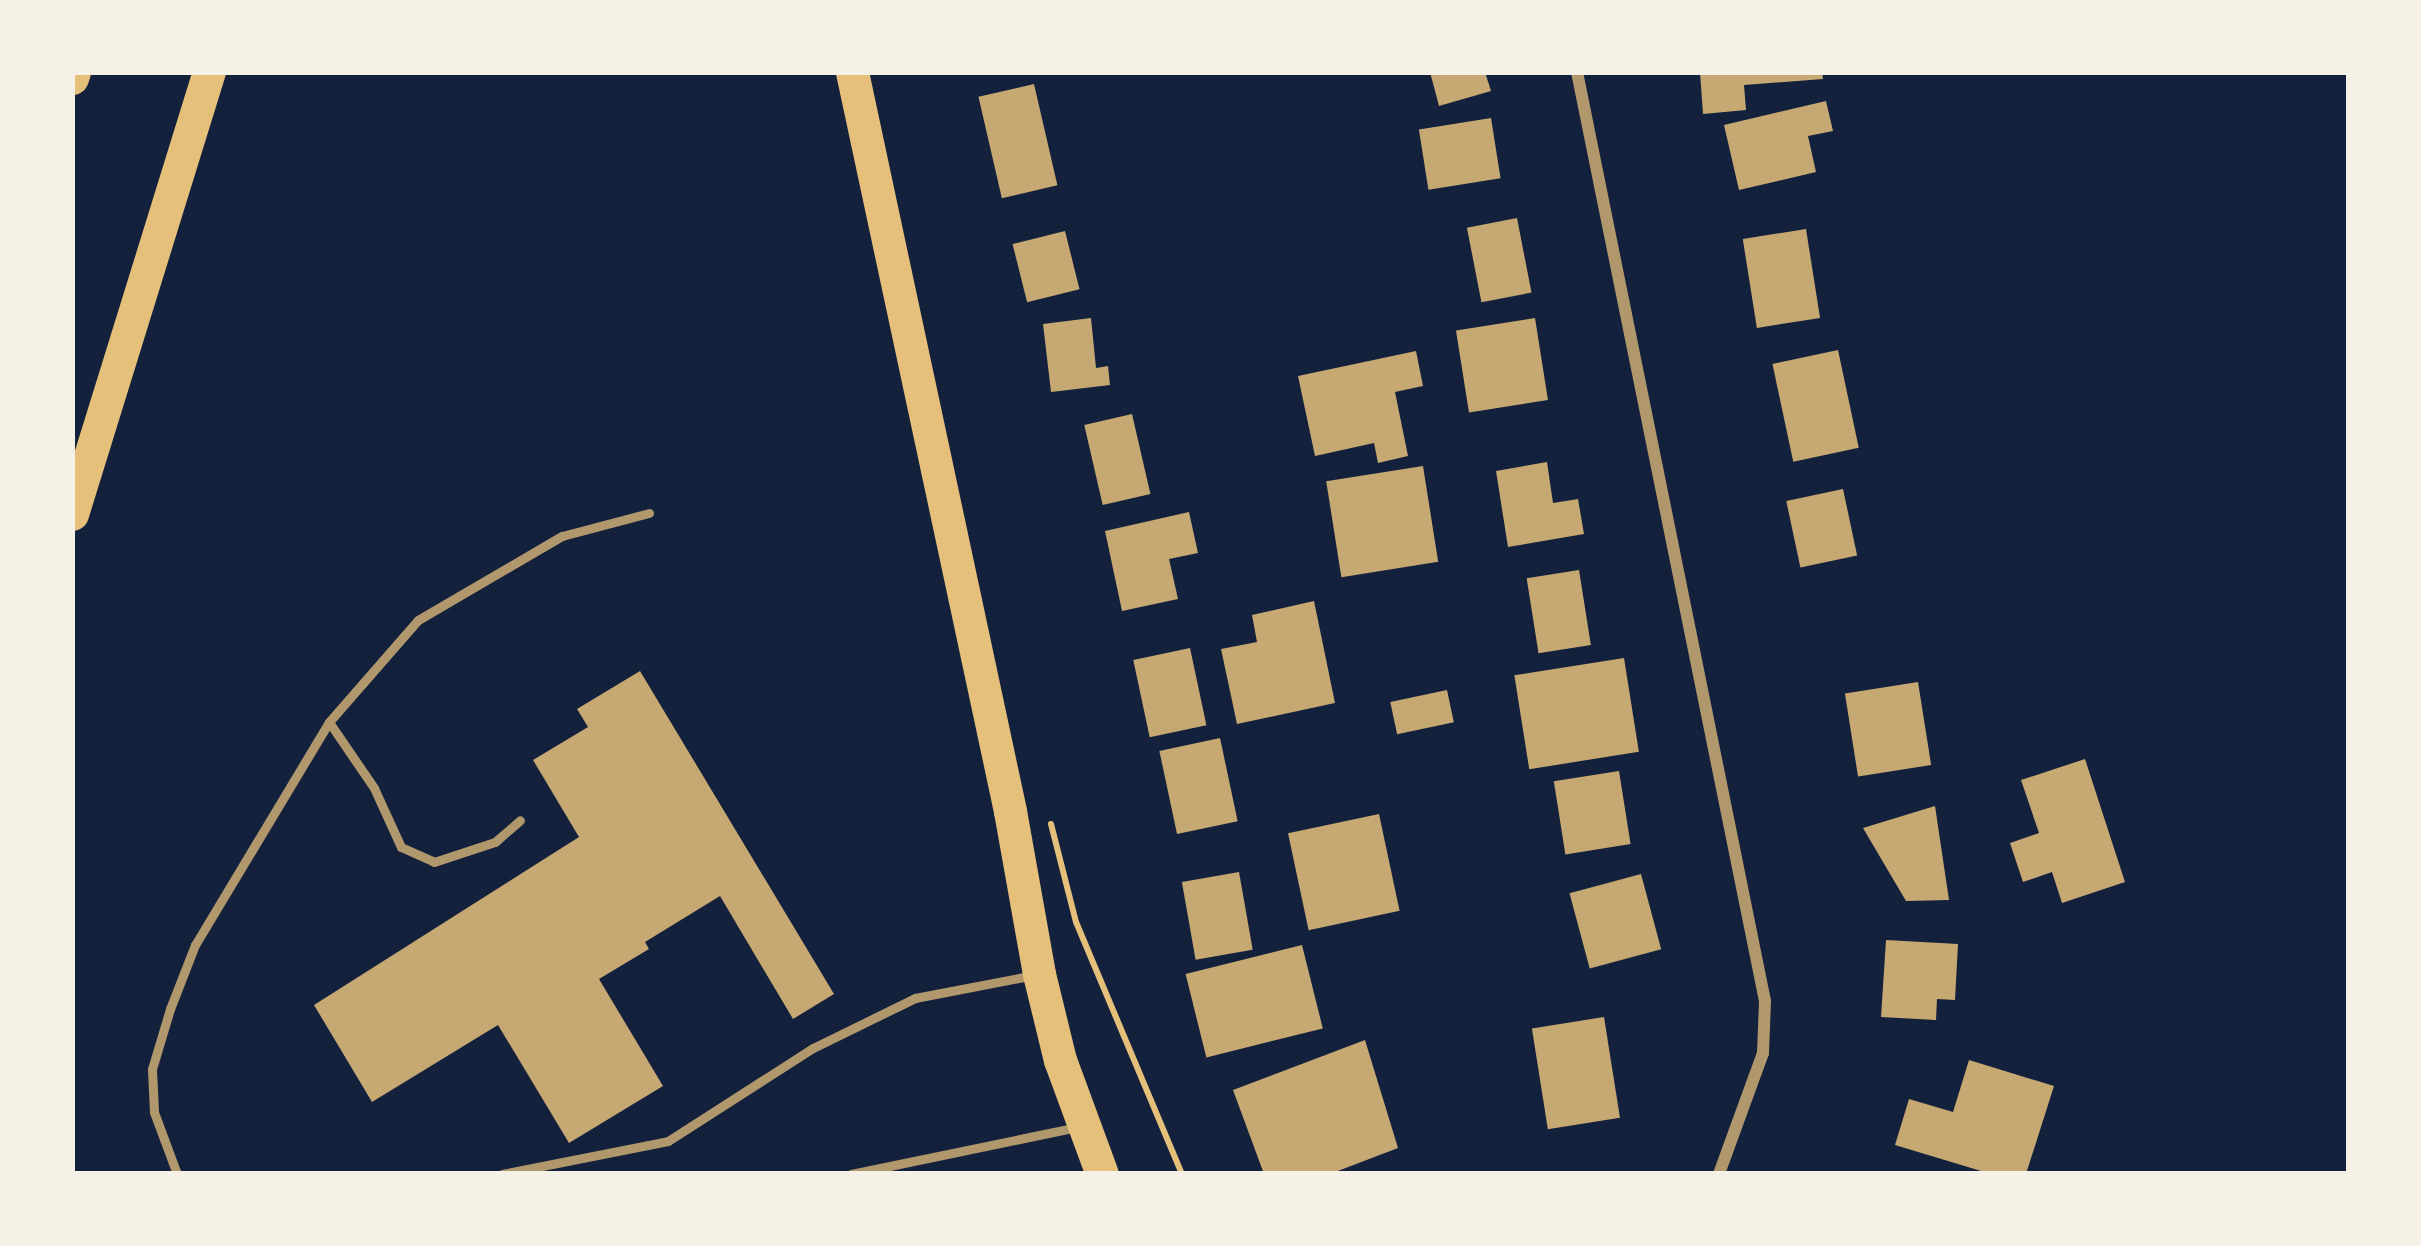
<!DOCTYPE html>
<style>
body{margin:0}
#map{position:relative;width:2421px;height:1246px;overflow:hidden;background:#14213d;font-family:Mulish,sans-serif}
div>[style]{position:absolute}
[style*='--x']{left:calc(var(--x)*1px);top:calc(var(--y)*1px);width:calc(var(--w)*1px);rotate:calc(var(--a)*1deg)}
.building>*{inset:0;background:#c6a872;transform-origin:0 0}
.path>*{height:6px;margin:-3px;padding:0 3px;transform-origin:3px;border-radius:3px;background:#e5c07b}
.service>*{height:9px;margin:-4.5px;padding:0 4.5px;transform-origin:4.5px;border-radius:4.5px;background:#b1986c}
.minor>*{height:12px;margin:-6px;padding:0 6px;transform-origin:6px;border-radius:6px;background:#b1986c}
.trunk>*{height:33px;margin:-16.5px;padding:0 16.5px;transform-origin:16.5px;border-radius:16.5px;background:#e5c07b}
span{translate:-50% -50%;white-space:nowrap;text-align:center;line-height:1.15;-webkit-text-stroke:9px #f6f1e7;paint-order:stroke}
.frame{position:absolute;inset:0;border:75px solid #f6f1e7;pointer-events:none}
</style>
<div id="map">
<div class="building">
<i style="clip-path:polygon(1430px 72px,1485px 72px,1491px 91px,1439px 106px)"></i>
<i style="clip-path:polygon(1700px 72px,1822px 72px,1823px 79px,1744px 85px,1746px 110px,1703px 114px)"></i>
<i style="left:1034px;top:84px;width:104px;height:57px;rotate:77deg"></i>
<i style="clip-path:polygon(1826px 101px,1833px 131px,1808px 136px,1816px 172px,1739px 190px,1724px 125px)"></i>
<i style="left:1491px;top:118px;width:61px;height:73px;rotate:81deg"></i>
<i style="left:1517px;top:218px;width:76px;height:51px;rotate:79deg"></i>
<i style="left:1806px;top:229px;width:90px;height:64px;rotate:81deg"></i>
<i style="left:1065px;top:231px;width:60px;height:54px;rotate:76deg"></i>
<i style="clip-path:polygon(1091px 318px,1096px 368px,1108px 366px,1110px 385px,1051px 392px,1043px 324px)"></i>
<i style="left:1535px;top:318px;width:83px;height:80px;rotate:81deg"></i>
<i style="left:1838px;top:350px;width:100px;height:67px;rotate:78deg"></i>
<i style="clip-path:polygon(1416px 351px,1423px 386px,1395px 392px,1408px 456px,1378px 463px,1374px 443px,1315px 456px,1298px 376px)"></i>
<i style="left:1132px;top:414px;width:82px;height:49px;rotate:77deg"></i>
<i style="clip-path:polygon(1547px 462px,1553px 503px,1578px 499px,1584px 534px,1508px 547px,1496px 471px)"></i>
<i style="left:1423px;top:466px;width:97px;height:98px;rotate:81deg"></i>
<i style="left:1843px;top:489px;width:68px;height:58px;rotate:78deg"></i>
<i style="clip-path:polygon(1189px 512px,1198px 553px,1169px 559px,1178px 599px,1122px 611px,1105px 531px)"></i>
<i style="left:1579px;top:570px;width:76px;height:53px;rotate:81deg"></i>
<i style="clip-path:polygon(1314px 601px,1335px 703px,1237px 724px,1221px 649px,1257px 642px,1252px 615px)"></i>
<i style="left:1190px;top:648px;width:79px;height:58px;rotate:78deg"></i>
<i style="left:1624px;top:658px;width:95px;height:111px;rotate:81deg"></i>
<i style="clip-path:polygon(640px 671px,834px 994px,793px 1019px,720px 896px,645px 942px,649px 949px,599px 979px,663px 1086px,569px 1143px,498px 1025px,372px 1102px,314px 1005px,579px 837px,533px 760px,588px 727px,577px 709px)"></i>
<i style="left:1918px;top:682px;width:84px;height:74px;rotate:81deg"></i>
<i style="left:1447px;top:690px;width:33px;height:58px;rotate:78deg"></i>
<i style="left:1220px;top:738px;width:85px;height:62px;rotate:78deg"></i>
<i style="clip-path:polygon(2085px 759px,2125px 882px,2062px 903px,2052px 872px,2023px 882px,2010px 843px,2039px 833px,2021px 780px)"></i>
<i style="left:1619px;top:771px;width:74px;height:66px;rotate:81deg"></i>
<i style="clip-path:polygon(1935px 806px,1949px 900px,1906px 901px,1863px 828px)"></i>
<i style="left:1379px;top:814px;width:99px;height:93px;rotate:78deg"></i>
<i style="left:1239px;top:872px;width:79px;height:58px;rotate:80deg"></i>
<i style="left:1641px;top:874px;width:78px;height:74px;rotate:75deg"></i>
<i style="clip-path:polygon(1886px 940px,1958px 944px,1955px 1000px,1937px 999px,1936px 1020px,1881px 1017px)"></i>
<i style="left:1302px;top:945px;width:86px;height:120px;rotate:76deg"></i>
<i style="left:1604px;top:1017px;width:102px;height:73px;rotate:81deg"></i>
<i style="clip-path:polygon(1365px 1040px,1398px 1148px,1330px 1174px,1264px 1174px,1233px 1090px)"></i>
<i style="clip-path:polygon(1969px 1060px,2054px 1086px,2026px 1174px,1991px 1174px,1895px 1145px,1909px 1099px,1953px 1112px)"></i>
</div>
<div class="path">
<i style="--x:1051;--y:824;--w:101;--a:75.7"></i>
<i style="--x:1076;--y:922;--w:273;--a:67.2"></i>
</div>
<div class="service">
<i style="--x:329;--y:722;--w:80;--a:55.7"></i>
<i style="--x:374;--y:788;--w:65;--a:65.4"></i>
<i style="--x:401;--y:847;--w:36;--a:24"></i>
<i style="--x:434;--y:862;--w:64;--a:-18.2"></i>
<i style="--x:495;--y:842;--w:33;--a:-41"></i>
<i style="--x:177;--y:1174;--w:66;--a:-110.4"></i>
<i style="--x:154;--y:1112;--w:43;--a:-92.7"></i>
<i style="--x:152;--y:1069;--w:63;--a:-73.3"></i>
<i style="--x:170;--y:1009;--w:69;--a:-68.7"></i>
<i style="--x:195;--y:945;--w:260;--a:-59"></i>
<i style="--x:329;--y:722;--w:135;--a:-48.9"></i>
<i style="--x:418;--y:620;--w:167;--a:-30.3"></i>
<i style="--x:562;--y:536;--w:90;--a:-14.8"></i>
<i style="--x:502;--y:1174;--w:169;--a:-11.2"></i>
<i style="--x:668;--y:1141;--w:172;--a:-32.7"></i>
<i style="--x:813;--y:1048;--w:114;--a:-26.1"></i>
<i style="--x:915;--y:998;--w:121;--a:-10.9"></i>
<i style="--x:851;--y:1174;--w:232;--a:-11.7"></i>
</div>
<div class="minor">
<i style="--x:1577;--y:72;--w:948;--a:78.56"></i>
<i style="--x:1765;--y:1001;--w:52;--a:92.2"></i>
<i style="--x:1763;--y:1053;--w:129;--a:110"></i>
</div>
<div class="trunk">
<i style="--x:852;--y:72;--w:756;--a:77.93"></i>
<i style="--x:1010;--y:811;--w:166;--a:79.9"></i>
<i style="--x:1039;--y:974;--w:89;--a:76.3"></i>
<i style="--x:1060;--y:1060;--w:121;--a:69.8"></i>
<i style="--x:72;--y:78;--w:6;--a:-72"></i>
<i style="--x:72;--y:514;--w:463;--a:-72.8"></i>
</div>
<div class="frame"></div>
</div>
